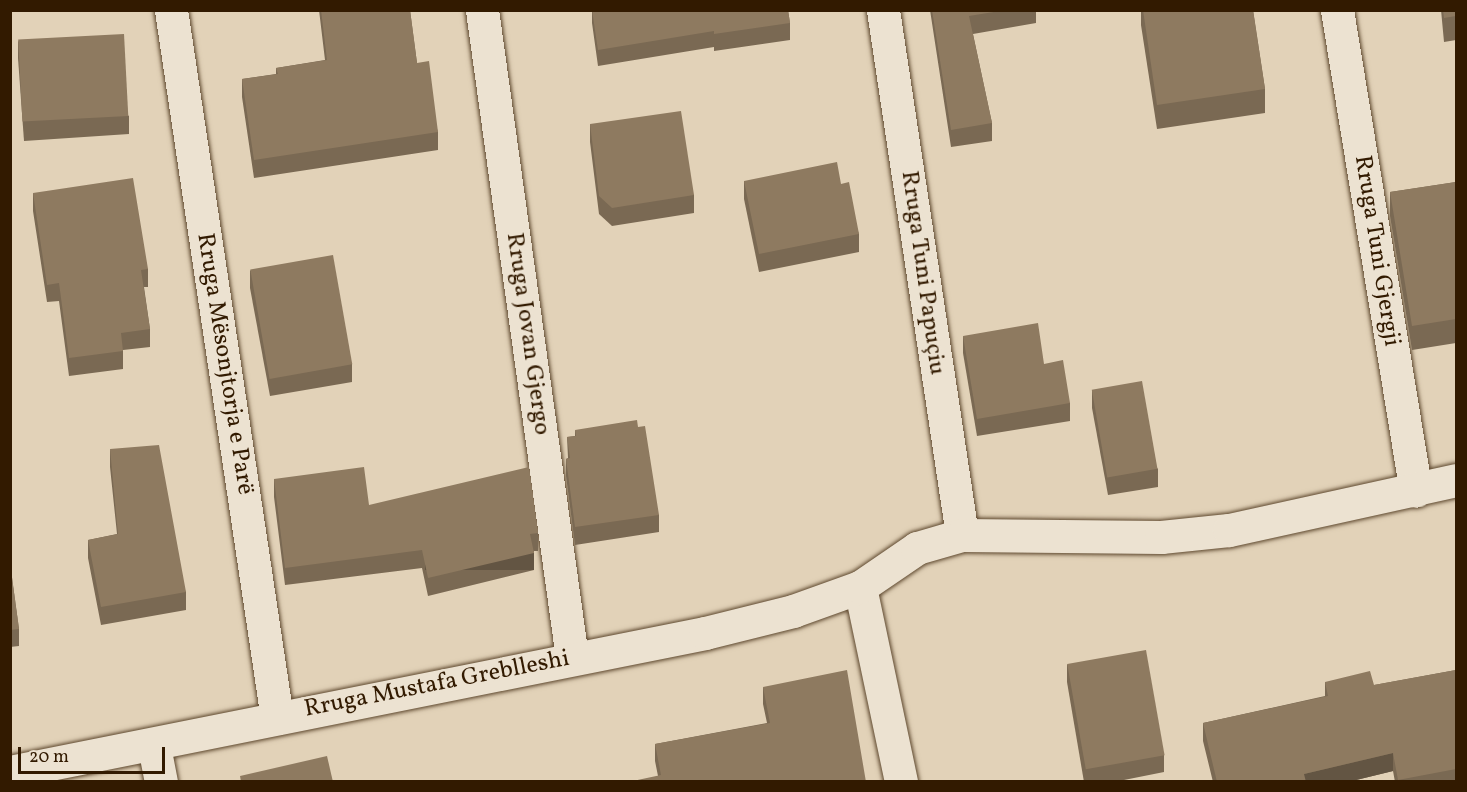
<!DOCTYPE html>
<meta charset="utf-8">
<style>
body{margin:0}
#map{position:relative;width:1467px;height:792px;overflow:hidden;background:#e2d2b8;font-family:Vollkorn,serif}
div>[style]{position:absolute}
[style*='--x']{left:calc(var(--x)*1px);top:calc(var(--y)*1px);width:calc(var(--w)*1px);rotate:calc(var(--a)*1deg)}
.roads{filter:drop-shadow(0 0 2px #5e482e) drop-shadow(0 0 2px #5e482e)}
.minor>*{height:33px;margin:-16.5px;padding:0 16.5px;transform-origin:16.5px;border-radius:16.5px;background:#ece2d1}
.wall>*{inset:0;background:#7a6953}
.shaded-wall>*{inset:0;background:#635543;transform-origin:0 0}
.building>*{inset:0;background:#8e7a60;transform-origin:0 0}
span{translate:-50% -50%;white-space:nowrap;text-align:center;line-height:1.15;-webkit-text-stroke:4.5px #ece2d1;paint-order:stroke}
.street-label{font-size:24px;color:#321a00}
.frame{position:absolute;inset:0;border:12px solid #321a00;pointer-events:none}
.scale{position:absolute;left:18px;top:747px;width:147px;height:27px;box-sizing:border-box;border:3px solid #321a00;border-top:0;padding-left:8px;font-size:18px;line-height:21px;white-space:nowrap;color:#321a00;-webkit-text-stroke:4px #ece2d1;paint-order:stroke}
</style>
<div id="map">
<div class="roads">
<div class="minor">
<i style="--x:171;--y:10;--w:716;--a:81.49"></i>
<i style="--x:482;--y:10;--w:654;--a:82.09"></i>
<i style="--x:883;--y:10;--w:531;--a:81.44"></i>
<i style="--x:1337;--y:10;--w:487;--a:80.7"></i>
<i style="--x:860;--y:587;--w:199;--a:78.1"></i>
<i style="--x:154;--y:746;--w:37;--a:79"></i>
<i style="--x:10;--y:772;--w:709;--a:-11.31"></i>
<i style="--x:705;--y:633;--w:91;--a:-14"></i>
<i style="--x:793;--y:611;--w:71;--a:-19.7"></i>
<i style="--x:860;--y:587;--w:69;--a:-34.4"></i>
<i style="--x:917;--y:548;--w:47;--a:-16.1"></i>
<i style="--x:962;--y:535;--w:199;--a:0.6"></i>
<i style="--x:1161;--y:537;--w:68;--a:-5.9"></i>
<i style="--x:1229;--y:530;--w:232;--a:-12.4"></i>
</div>
</div>
<div class="wall">
<i style="clip-path:polygon(319px 10px,410px 10px,417px 63px,438px 132px,438px 150px,254px 178px,242px 97px,242px 79px,276px 74px,276px 68px,325px 60px)"></i>
<i style="clip-path:polygon(592px 10px,788px 10px,790px 23px,790px 40px,714px 51px,714px 47px,598px 66px,592px 23px)"></i>
<i style="clip-path:polygon(930px 10px,1036px 10px,1036px 23px,973px 34px,992px 123px,992px 141px,951px 147px)"></i>
<i style="clip-path:polygon(1141px 10px,1253px 10px,1265px 89px,1265px 113px,1157px 129px,1141px 25px)"></i>
<i style="clip-path:polygon(1441px 10px,1456px 10px,1456px 40px,1444px 42px)"></i>
<i style="clip-path:polygon(18px 41px,129px 116px,129px 134px,24px 141px,18px 58px)"></i>
<i style="clip-path:polygon(590px 124px,694px 195px,694px 213px,612px 226px,599px 214px,590px 142px)"></i>
<i style="clip-path:polygon(744px 181px,841px 184px,859px 234px,859px 252px,759px 272px,744px 199px)"></i>
<i style="clip-path:polygon(1456px 182px,1456px 343px,1412px 350px,1390px 216px,1390px 192px)"></i>
<i style="clip-path:polygon(33px 193px,148px 269px,148px 287px,144px 287px,150px 329px,150px 347px,123px 350px,123px 369px,69px 376px,59px 301px,47px 302px,33px 211px)"></i>
<i style="clip-path:polygon(250px 270px,352px 364px,352px 382px,270px 396px,250px 288px)"></i>
<i style="clip-path:polygon(963px 336px,1070px 403px,1070px 421px,977px 436px,963px 353px)"></i>
<i style="clip-path:polygon(1092px 390px,1158px 469px,1158px 487px,1108px 495px,1092px 408px)"></i>
<i style="clip-path:polygon(575px 430px,659px 515px,659px 532px,575px 545px,566px 476px,566px 459px,568px 458px,567px 437px,575px 436px)"></i>
<i style="clip-path:polygon(110px 449px,186px 592px,186px 610px,101px 625px,88px 558px,88px 540px,117px 534px,110px 467px)"></i>
<i style="clip-path:polygon(274px 479px,369px 505px,538px 533px,538px 551px,534px 551px,534px 570px,428px 596px,422px 568px,285px 585px,274px 497px)"></i>
<i style="clip-path:polygon(10px 563px,19px 629px,19px 646px,10px 647px)"></i>
<i style="clip-path:polygon(1067px 664px,1164px 755px,1164px 772px,1114px 782px,1084px 782px,1067px 682px)"></i>
<i style="clip-path:polygon(1456px 670px,1456px 782px,1395px 782px,1393px 771px,1348px 782px,1213px 782px,1203px 741px,1203px 723px,1325px 696px,1325px 682px,1374px 685px)"></i>
<i style="clip-path:polygon(763px 687px,866px 782px,658px 776px,655px 761px,655px 744px,767px 723px,763px 704px)"></i>
</div>
<div class="shaded-wall">
<i style="left:534px;top:553px;width:17px;height:109px;rotate:90deg"></i>
<i style="clip-path:polygon(1393px 753px,1393px 771px,1348px 782px,1304px 782px,1304px 774px)"></i>
</div>
<div class="building">
<i style="clip-path:polygon(321px 10px,410px 10px,417px 63px,429px 61px,438px 132px,254px 160px,242px 79px,278px 74px,276px 68px,327px 60px)"></i>
<i style="clip-path:polygon(592px 10px,788px 10px,790px 23px,714px 34px,714px 31px,598px 50px)"></i>
<i style="clip-path:polygon(932px 10px,1006px 10px,969px 16px,992px 123px,951px 130px)"></i>
<i style="clip-path:polygon(1143px 10px,1253px 10px,1265px 89px,1157px 105px)"></i>
<i style="clip-path:polygon(1443px 10px,1456px 10px,1456px 16px,1444px 18px)"></i>
<i style="left:124px;top:34px;width:82px;height:106px;rotate:87deg"></i>
<i style="clip-path:polygon(681px 111px,694px 195px,612px 208px,599px 196px,590px 124px)"></i>
<i style="clip-path:polygon(837px 162px,841px 184px,849px 182px,859px 234px,759px 254px,744px 181px)"></i>
<i style="clip-path:polygon(133px 178px,148px 269px,141px 270px,150px 329px,121px 333px,123px 351px,69px 358px,59px 283px,47px 285px,33px 193px)"></i>
<i style="clip-path:polygon(1456px 182px,1456px 319px,1412px 326px,1390px 192px)"></i>
<i style="left:333px;top:255px;width:111px;height:84px;rotate:80deg"></i>
<i style="clip-path:polygon(1038px 323px,1044px 364px,1063px 360px,1070px 403px,977px 419px,963px 336px)"></i>
<i style="left:1142px;top:381px;width:89px;height:51px;rotate:80deg"></i>
<i style="clip-path:polygon(637px 420px,638px 427px,645px 426px,659px 515px,575px 527px,566px 459px,570px 458px,567px 437px,576px 436px,575px 430px)"></i>
<i style="clip-path:polygon(159px 445px,186px 592px,101px 607px,88px 540px,118px 534px,110px 449px)"></i>
<i style="clip-path:polygon(364px 467px,369px 505px,529px 467px,538px 533px,530px 534px,534px 553px,428px 578px,422px 550px,285px 568px,274px 479px)"></i>
<i style="clip-path:polygon(10px 563px,19px 629px,10px 630px)"></i>
<i style="left:1146px;top:650px;width:107px;height:80px;rotate:80deg"></i>
<i style="clip-path:polygon(847px 670px,866px 782px,628px 782px,661px 775px,655px 744px,770px 723px,763px 687px)"></i>
<i style="clip-path:polygon(1456px 670px,1456px 769px,1398px 780px,1393px 753px,1304px 774px,1306px 782px,1217px 782px,1203px 723px,1328px 696px,1325px 682px,1370px 671px,1374px 685px)"></i>
<i style="clip-path:polygon(327px 756px,333px 782px,241px 782px,240px 776px)"></i>
</div>
<div class="street-label">
<span style="left:1376px;top:251px;rotate:81deg">Rruga Tuni Gjergji</span>
<span style="left:922px;top:273px;rotate:82deg">Rruga Tuni Papuçiu</span>
<span style="left:527px;top:334px;rotate:82deg">Rruga Jovan Gjergo</span>
<span style="left:224px;top:364px;rotate:81deg">Rruga Mësonjtorja e Parë</span>
<span style="left:437px;top:685px;rotate:-11deg">Rruga Mustafa Greblleshi</span>
</div>
<div class="frame"></div>
<div class="scale">20 m</div>
</div>
